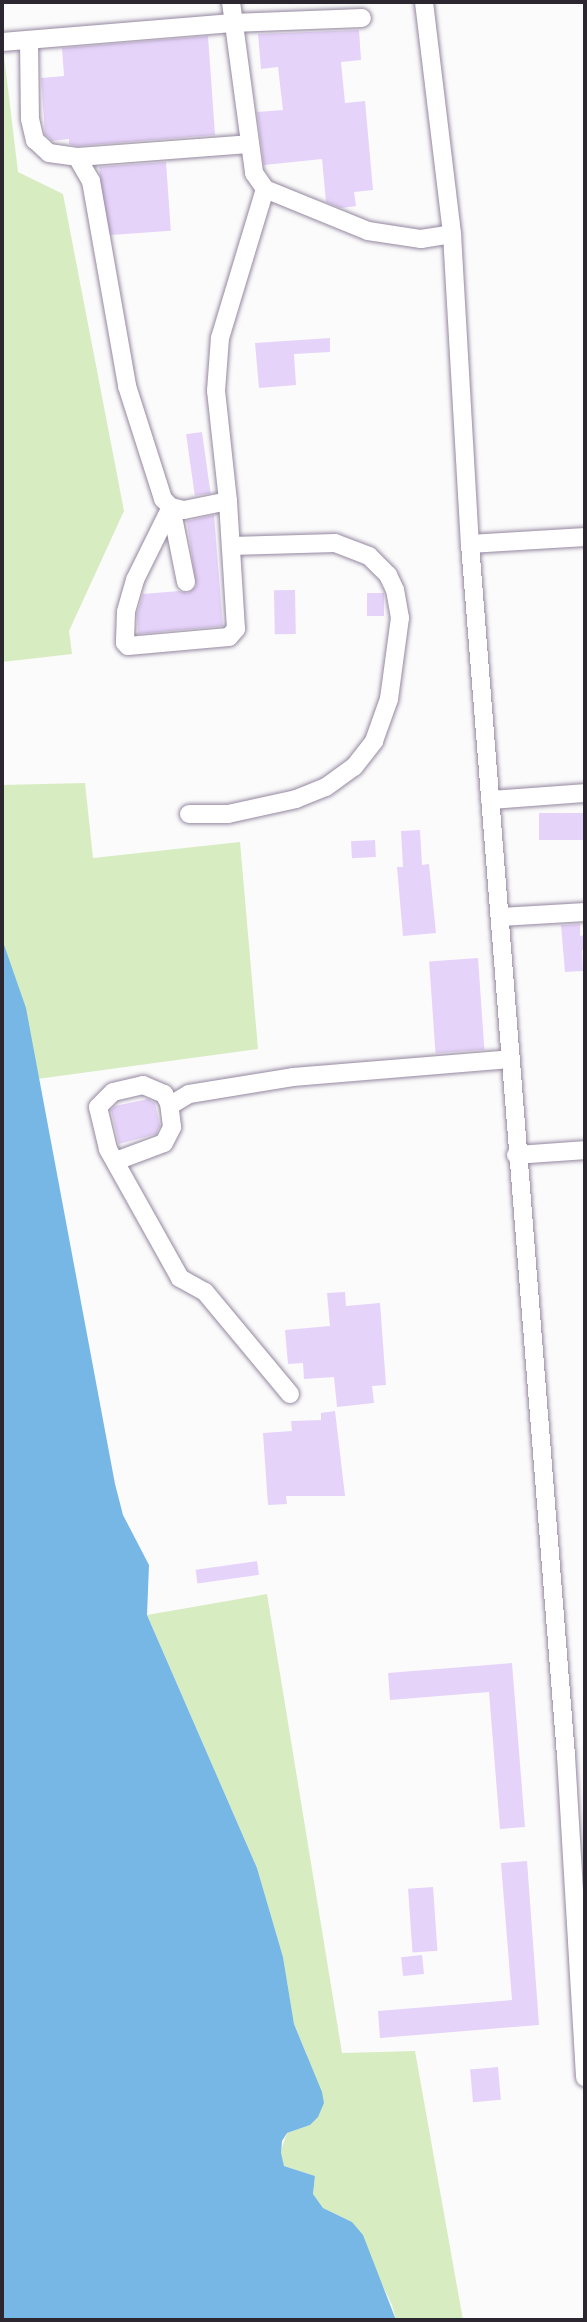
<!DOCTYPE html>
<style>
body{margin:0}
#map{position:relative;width:587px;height:2322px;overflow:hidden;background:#fbfbfb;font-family:"Work Sans",sans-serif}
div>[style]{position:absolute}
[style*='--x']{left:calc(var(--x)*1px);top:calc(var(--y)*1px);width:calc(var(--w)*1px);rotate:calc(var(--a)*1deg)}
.green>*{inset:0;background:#d7ecc1}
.water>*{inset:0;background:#76b7e6}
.building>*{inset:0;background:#e6d3fa;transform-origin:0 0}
.roads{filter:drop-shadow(0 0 2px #9487a0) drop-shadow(0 0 2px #9487a0)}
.minor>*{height:18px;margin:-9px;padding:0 9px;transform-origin:9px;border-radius:9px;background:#fff}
span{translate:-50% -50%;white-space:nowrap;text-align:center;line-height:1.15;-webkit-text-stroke:7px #fff;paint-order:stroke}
.frame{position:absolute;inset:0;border:4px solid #2c2631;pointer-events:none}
</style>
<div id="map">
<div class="green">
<i style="clip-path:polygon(2px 39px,18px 172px,63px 194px,124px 511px,69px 631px,72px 654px,2px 662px)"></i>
<i style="clip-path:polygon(85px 783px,93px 858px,240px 842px,258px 1049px,37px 1079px,33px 1046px,2px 939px,2px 785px)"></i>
<i style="clip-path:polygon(267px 1594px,342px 2053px,415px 2051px,463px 2320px,396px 2320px,392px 2305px,352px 2222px,323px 2208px,313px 2194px,315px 2176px,284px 2166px,280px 2153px,287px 2133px,310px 2125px,307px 2055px,294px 2024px,283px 1957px,257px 1868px,147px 1615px)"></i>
</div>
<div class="water">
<i style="clip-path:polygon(2px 939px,26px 1008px,115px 1484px,123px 1515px,149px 1565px,147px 1615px,257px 1868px,283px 1957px,294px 2024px,322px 2092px,324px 2103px,318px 2117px,310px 2125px,287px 2133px,282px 2141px,281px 2153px,284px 2166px,315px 2176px,313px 2194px,323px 2208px,352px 2222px,363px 2235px,396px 2320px,2px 2320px)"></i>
</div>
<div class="building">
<i style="clip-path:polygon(359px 30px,361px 60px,341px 62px,345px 103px,365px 101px,373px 190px,354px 192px,356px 206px,341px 208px,326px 202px,322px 159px,264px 165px,257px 112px,283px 110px,278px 67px,261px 69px,258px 34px)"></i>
<i style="clip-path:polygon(208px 36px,215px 135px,77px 146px,69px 144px,69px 139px,52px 141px,45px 134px,41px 78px,64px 76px,62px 48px)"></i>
<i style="left:166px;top:162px;width:69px;height:67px;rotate:86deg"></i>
<i style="clip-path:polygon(330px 338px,330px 352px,294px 354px,296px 385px,259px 388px,255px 343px)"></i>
<i style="left:202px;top:432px;width:62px;height:16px;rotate:82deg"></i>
<i style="clip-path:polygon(214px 515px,223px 626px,138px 634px,137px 614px,143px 594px,179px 591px,188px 593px,196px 586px,187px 521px)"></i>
<i style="left:295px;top:590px;width:44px;height:21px;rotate:89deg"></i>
<i style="left:367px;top:593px;width:17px;height:23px"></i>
<i style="left:585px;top:813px;width:27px;height:46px;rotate:90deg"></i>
<i style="clip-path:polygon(420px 830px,422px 865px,429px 864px,436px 933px,403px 936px,397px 867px,403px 867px,401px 831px)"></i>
<i style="left:375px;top:840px;width:17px;height:24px;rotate:87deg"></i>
<i style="clip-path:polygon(580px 924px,580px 936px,585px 935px,585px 950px,582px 950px,583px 971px,565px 972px,561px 925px)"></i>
<i style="left:478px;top:958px;width:92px;height:49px;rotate:86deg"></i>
<i style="clip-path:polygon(148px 1099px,155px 1103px,160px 1126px,156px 1134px,119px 1144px,111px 1110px,115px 1106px)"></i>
<i style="clip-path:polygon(345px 1292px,346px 1306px,380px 1303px,386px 1385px,372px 1386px,374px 1403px,337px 1407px,334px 1377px,304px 1379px,303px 1363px,288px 1364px,285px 1330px,330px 1326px,327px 1293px)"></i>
<i style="clip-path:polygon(335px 1411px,345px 1496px,286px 1496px,287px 1504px,268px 1505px,263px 1433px,292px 1431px,291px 1421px,321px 1420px,321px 1413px)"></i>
<i style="left:257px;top:1561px;width:14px;height:62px;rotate:82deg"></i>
<i style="clip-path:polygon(512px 1663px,525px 1827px,500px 1829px,489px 1692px,390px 1700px,388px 1673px)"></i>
<i style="clip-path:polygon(527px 1861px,539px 2025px,380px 2038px,378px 2011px,512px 2000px,501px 1863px)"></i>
<i style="left:433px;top:1887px;width:64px;height:25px;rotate:86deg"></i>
<i style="left:422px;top:1955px;width:19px;height:21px;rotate:84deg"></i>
<i style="left:498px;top:2067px;width:33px;height:28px;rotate:85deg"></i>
</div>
<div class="roads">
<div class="minor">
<i style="--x:231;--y:2;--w:173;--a:82.3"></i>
<i style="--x:254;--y:173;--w:19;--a:55"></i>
<i style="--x:265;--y:189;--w:111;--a:22.2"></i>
<i style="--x:368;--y:231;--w:54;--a:8.6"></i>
<i style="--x:421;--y:239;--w:31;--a:-9"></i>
<i style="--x:424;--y:2;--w:234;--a:83.1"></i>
<i style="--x:452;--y:234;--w:311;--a:86.7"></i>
<i style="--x:470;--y:544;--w:1216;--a:85.47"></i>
<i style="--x:566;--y:1756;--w:322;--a:86.6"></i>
<i style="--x:29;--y:41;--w:78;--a:89.3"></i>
<i style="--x:30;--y:119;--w:22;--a:77"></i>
<i style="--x:35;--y:140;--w:19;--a:43"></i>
<i style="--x:49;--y:153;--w:28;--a:8"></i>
<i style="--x:77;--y:157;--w:28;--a:60"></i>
<i style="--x:91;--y:181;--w:208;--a:80"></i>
<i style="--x:127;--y:386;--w:119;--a:72.3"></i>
<i style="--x:163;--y:499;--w:11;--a:45"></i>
<i style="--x:171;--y:507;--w:13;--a:13"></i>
<i style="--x:184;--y:510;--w:45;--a:-11.6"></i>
<i style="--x:2;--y:42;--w:231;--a:-4.7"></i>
<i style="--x:232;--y:23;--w:130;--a:-2.2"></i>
<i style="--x:77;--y:157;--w:173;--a:-4.3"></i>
<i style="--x:470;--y:544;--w:115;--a:-3.5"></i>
<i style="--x:186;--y:582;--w:76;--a:-101.3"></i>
<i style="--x:171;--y:507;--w:81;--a:116.3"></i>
<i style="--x:135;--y:580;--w:33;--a:106"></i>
<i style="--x:126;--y:612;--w:31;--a:92"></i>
<i style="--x:125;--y:643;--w:4;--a:45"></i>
<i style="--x:128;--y:646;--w:101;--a:-5.1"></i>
<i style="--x:229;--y:637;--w:11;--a:-49"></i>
<i style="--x:236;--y:629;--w:128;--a:-93.6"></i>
<i style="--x:228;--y:501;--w:111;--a:-96.2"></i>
<i style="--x:216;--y:391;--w:53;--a:-85.7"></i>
<i style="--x:220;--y:338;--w:156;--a:-73.2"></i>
<i style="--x:490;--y:800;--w:95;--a:-4.2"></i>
<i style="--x:189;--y:814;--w:39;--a:0"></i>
<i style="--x:228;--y:814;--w:70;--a:-12.4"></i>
<i style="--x:296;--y:799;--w:32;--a:-22"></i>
<i style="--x:326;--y:787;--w:34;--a:-36"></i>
<i style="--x:354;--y:767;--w:33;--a:-52"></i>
<i style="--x:374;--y:741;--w:45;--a:-70.3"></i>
<i style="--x:389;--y:699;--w:82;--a:-82.3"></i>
<i style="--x:400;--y:618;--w:28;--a:-100"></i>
<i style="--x:395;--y:590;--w:17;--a:-115"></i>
<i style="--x:388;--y:575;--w:27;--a:-135"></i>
<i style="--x:369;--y:556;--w:36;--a:-159"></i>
<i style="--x:335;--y:543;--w:104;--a:178.3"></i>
<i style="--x:501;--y:917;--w:84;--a:-3.4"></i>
<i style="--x:516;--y:1155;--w:69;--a:-4.1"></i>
<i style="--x:116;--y:1161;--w:51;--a:-20.6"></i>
<i style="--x:164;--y:1143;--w:18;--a:-63"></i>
<i style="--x:172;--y:1127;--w:24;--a:-97"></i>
<i style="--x:290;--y:1394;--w:133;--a:-129.8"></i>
<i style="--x:205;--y:1292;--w:29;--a:-151"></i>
<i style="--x:180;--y:1278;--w:148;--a:-119.2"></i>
<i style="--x:108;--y:1149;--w:43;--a:-103.4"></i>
<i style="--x:98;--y:1107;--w:21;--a:-45"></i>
<i style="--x:113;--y:1092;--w:31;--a:-13"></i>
<i style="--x:143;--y:1085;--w:23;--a:23"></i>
<i style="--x:164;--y:1094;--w:10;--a:61"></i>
<i style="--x:169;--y:1103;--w:5;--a:0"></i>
<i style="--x:174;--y:1103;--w:17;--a:-31"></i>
<i style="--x:189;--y:1094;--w:105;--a:-9.3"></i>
<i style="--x:293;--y:1077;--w:218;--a:-4.7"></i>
</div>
</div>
<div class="frame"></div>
</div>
